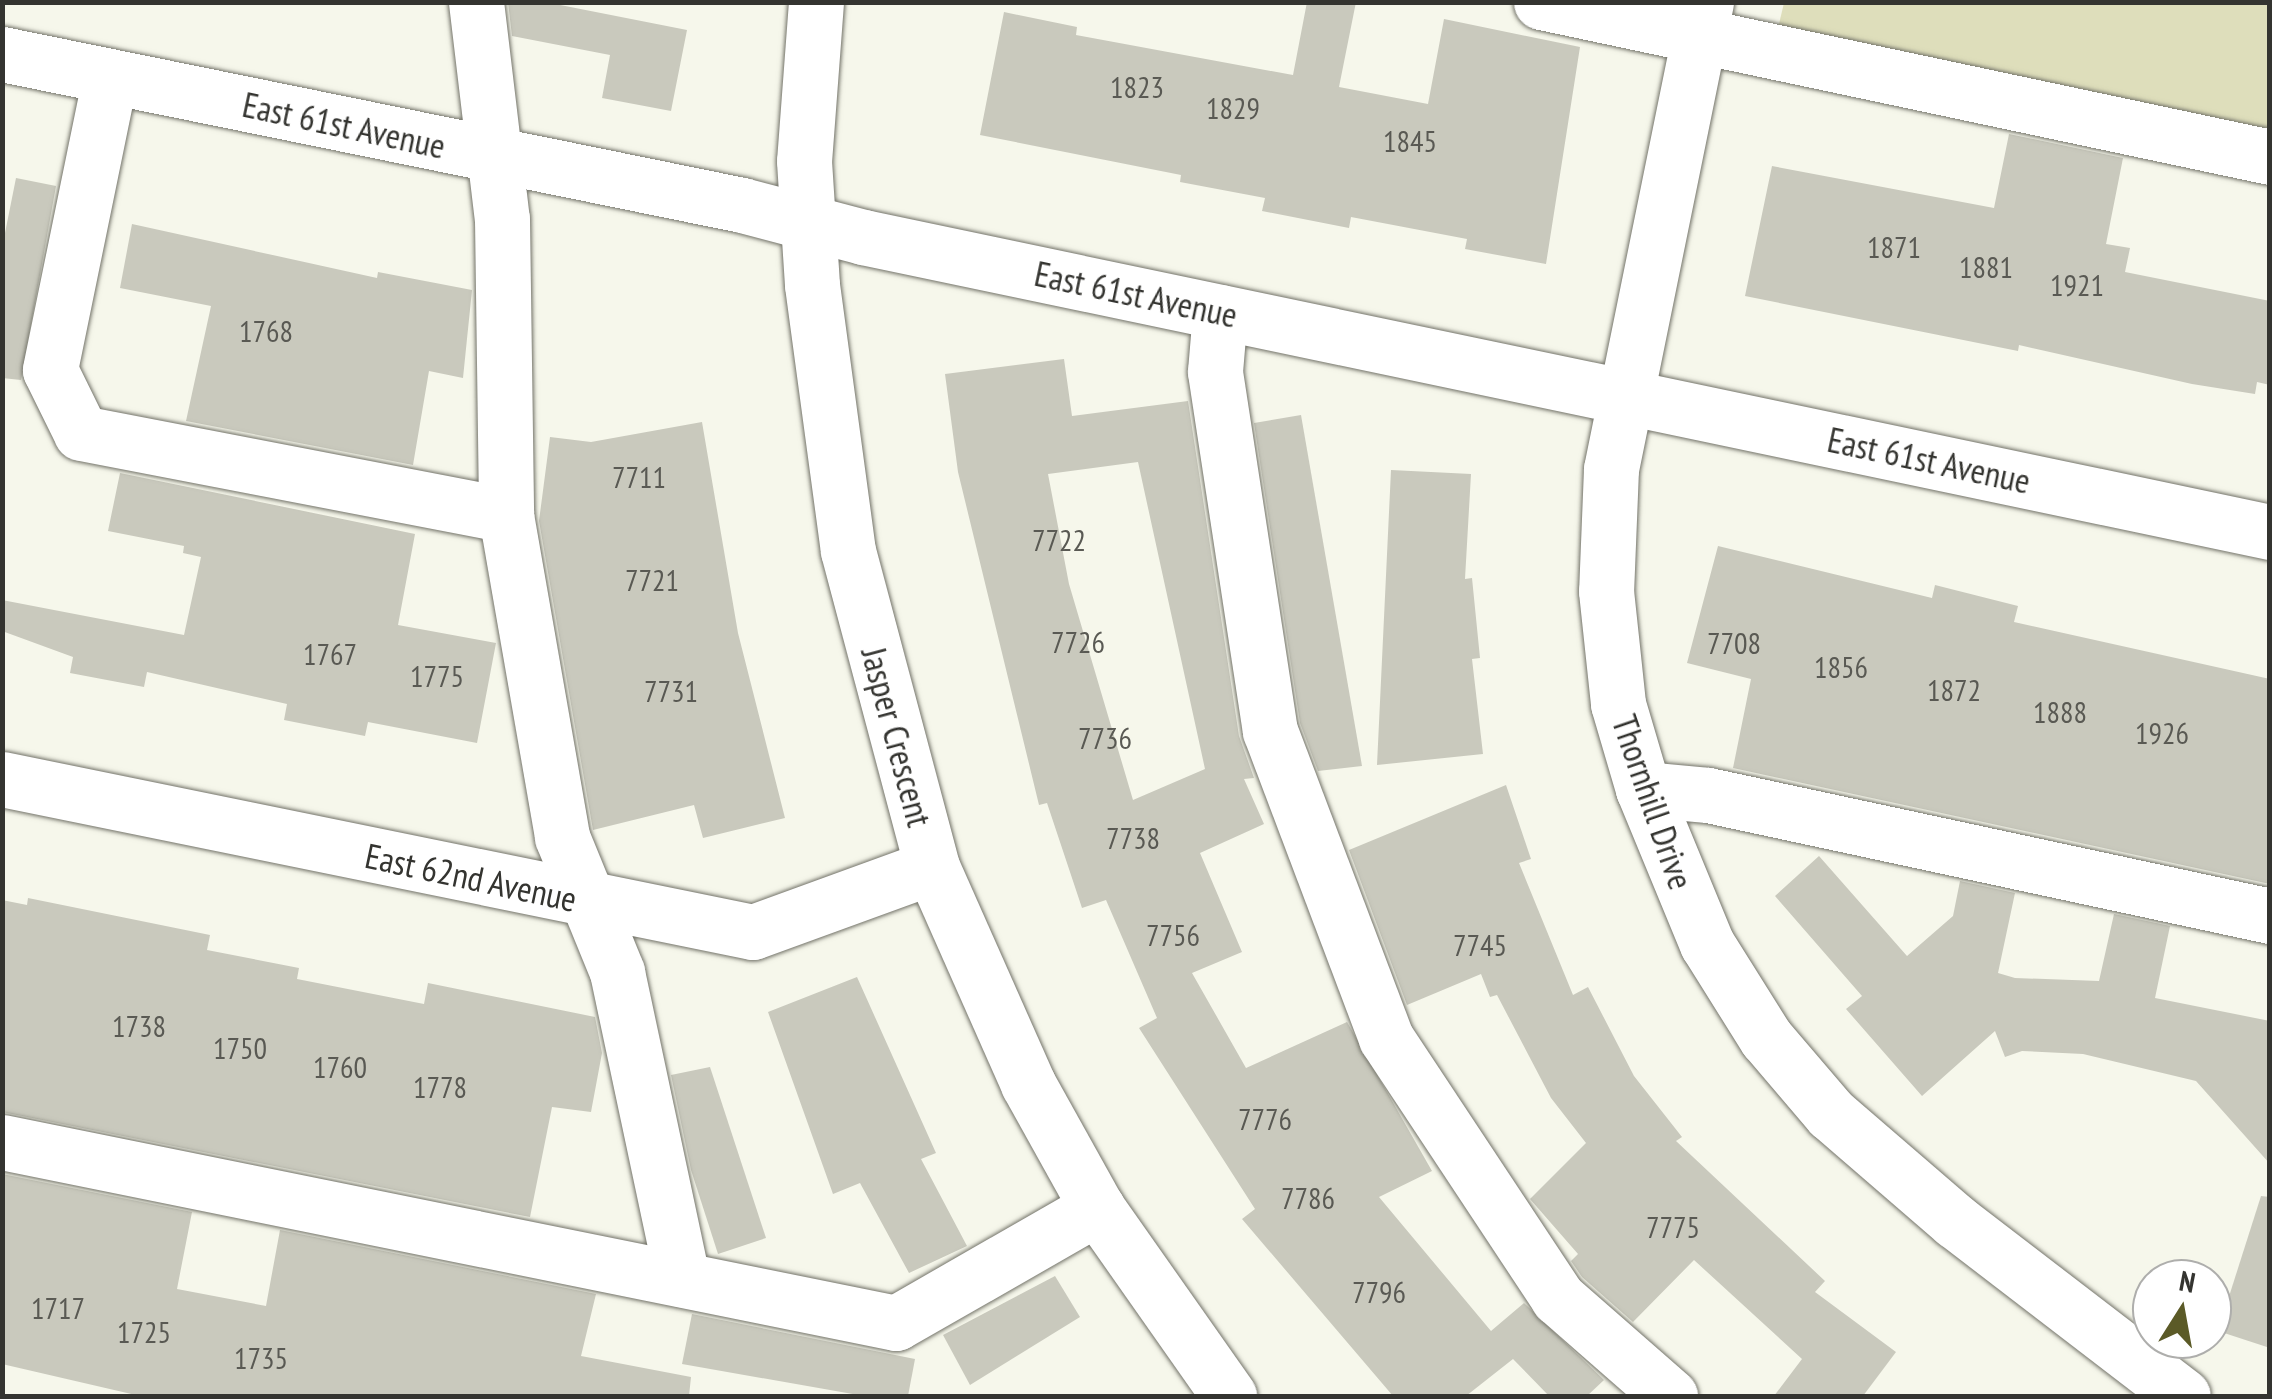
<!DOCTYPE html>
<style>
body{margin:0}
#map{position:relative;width:2272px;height:1399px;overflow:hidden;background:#f6f7eb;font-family:"PT Sans Narrow",sans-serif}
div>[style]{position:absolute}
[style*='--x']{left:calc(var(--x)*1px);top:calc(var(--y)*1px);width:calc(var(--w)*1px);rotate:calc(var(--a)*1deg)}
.green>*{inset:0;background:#dedebb}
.building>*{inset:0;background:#c9c9bd}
.roads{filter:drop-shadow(0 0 2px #737369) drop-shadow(0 0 2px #737369)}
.minor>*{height:55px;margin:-27.5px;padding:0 27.5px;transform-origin:27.5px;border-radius:27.5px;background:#fff}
span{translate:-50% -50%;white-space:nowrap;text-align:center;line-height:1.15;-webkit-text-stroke:8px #fff;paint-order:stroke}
.number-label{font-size:30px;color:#595953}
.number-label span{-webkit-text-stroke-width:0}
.street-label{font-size:35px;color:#343430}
.frame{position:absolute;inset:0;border:5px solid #343430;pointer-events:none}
.north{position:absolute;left:2132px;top:1259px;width:100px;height:100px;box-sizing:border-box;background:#fff;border:2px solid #aeaeac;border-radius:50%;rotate:11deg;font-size:28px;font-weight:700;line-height:40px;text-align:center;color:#343430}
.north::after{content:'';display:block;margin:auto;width:35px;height:45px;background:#5b5a27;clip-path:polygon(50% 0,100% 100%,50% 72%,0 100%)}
</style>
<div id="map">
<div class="green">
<i style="clip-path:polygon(1784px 3px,2269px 3px,2269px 132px,1778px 28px)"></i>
</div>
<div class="building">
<i style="clip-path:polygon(508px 2px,545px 2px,687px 30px,671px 111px,602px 98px,610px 55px,512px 36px)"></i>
<i style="clip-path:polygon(1307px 2px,1356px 2px,1339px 87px,1428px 104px,1444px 19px,1580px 47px,1546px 264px,1465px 249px,1467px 239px,1351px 217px,1349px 228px,1262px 211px,1265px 198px,1180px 182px,1181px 175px,980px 135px,1004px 12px,1077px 27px,1076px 35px,1293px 75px)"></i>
<i style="clip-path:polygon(2009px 134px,2123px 158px,2106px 244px,2130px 248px,2125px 272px,2270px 301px,2270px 385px,2257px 382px,2255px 394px,2192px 384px,2019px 345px,2018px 351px,1745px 296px,1772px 166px,1994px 208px)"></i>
<i style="clip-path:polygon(16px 178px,56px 186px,21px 380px,2px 378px,2px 248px)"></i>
<i style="clip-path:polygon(132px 224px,377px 278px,378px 272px,472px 290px,463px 378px,429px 371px,413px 465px,186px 421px,211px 306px,120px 288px)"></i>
<i style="clip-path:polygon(evenodd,1064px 359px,1072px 416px,1188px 401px,1239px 736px,1254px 778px,1244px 779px,1264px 824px,1200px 853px,1242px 952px,1192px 973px,1246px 1068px,1347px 1022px,1432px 1171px,1379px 1197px,1491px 1331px,1524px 1303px,1604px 1380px,1587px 1396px,1549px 1396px,1513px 1359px,1466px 1396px,1393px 1396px,1242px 1219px,1255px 1209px,1139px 1028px,1157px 1018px,1106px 900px,1082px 908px,1047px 803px,1039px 805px,958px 472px,945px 374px,1064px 359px,1138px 462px,1205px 769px,1133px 800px,1069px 584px,1048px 474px,1138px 462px)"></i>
<i style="clip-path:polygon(1301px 415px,1362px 766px,1318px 771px,1300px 723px,1254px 423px)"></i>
<i style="clip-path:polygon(702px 422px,738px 633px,785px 818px,703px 838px,694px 805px,593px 830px,539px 521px,550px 437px,591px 442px)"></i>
<i style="clip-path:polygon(1391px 470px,1471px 474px,1465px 579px,1472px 578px,1480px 658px,1472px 659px,1483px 754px,1377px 765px)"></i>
<i style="clip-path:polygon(120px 473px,415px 534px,398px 625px,496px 643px,477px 743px,368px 722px,365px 736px,284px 720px,287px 704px,147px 672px,144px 687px,70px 673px,73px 657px,2px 631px,2px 600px,184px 635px,201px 557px,183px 553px,184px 546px,108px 531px)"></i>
<i style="clip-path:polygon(1718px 546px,1932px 598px,1935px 585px,2018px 606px,2014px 622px,2270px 679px,2270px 884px,1733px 768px,1751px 679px,1687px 663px)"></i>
<i style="clip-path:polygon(1506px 785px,1531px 859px,1519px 863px,1573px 995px,1588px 987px,1634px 1076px,1682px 1137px,1676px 1141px,1825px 1281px,1815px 1292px,1896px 1352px,1863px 1396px,1774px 1396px,1802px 1359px,1694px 1260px,1633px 1322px,1582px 1277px,1571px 1261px,1578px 1254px,1530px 1199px,1586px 1143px,1551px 1098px,1497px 995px,1490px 997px,1481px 974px,1407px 1005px,1349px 850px)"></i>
<i style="clip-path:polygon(1819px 856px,1907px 956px,1953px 916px,1960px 881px,2015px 893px,1998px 973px,2015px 978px,2099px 981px,2114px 914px,2170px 926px,2155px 998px,2270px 1021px,2270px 1164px,2196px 1081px,2083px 1054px,2022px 1051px,2005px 1057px,1995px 1031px,1922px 1096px,1846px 1009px,1862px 996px,1775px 896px)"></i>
<i style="clip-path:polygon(28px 898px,210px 935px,207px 950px,299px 968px,297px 979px,424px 1004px,428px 983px,595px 1017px,602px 1053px,591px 1112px,552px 1107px,530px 1217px,2px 1112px,2px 900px,27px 905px)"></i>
<i style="clip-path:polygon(857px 977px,936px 1153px,921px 1159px,967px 1246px,909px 1273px,860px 1183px,833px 1194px,768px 1012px)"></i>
<i style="clip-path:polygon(710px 1067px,766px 1238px,718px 1254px,691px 1170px,671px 1075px)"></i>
<i style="clip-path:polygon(2px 1174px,192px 1212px,177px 1289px,266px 1306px,280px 1230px,596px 1294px,581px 1356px,691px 1377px,689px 1396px,140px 1396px,2px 1364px)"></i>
<i style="clip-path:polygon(2261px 1196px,2270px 1197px,2270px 1348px,2218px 1331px)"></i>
<i style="clip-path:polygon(1055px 1276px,1080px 1317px,970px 1385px,943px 1335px)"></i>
<i style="clip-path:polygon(692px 1314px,915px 1359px,908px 1396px,864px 1396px,682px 1364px)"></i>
</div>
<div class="roads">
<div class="minor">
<i style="--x:476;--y:2;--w:219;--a:83.2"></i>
<i style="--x:502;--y:219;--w:296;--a:89.2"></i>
<i style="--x:506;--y:515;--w:327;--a:80.1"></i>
<i style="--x:562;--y:837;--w:146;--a:67.8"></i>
<i style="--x:617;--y:972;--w:314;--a:78"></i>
<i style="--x:816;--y:2;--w:159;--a:94.3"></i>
<i style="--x:804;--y:161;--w:124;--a:86.3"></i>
<i style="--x:812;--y:285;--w:268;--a:82.3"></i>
<i style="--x:848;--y:551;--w:327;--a:75.1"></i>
<i style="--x:932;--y:867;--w:237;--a:66.1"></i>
<i style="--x:1028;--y:1084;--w:142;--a:60.9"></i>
<i style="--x:1097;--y:1208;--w:230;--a:54.9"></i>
<i style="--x:1541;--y:2;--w:745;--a:12"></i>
<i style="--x:1706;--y:2;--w:477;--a:101.5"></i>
<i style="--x:1611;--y:469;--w:122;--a:92.3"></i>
<i style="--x:1606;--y:591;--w:114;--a:83.9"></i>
<i style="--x:1618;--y:704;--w:89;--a:73.6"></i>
<i style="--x:1643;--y:789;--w:168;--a:67.6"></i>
<i style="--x:1707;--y:944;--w:111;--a:57.9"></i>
<i style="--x:1766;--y:1038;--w:100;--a:49.5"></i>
<i style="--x:1831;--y:1114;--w:164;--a:40.8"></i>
<i style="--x:1955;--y:1221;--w:287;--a:37.5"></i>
<i style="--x:2;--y:54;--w:755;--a:11.53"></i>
<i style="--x:742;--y:205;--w:125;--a:14.8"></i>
<i style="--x:863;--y:237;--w:1438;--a:11.84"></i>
<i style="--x:110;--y:77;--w:299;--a:101.6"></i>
<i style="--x:50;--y:370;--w:70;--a:63.8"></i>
<i style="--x:81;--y:433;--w:433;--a:10.9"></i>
<i style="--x:1220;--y:312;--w:60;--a:94.8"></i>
<i style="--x:1215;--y:372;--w:363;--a:81.3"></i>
<i style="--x:1270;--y:731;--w:328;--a:69.3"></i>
<i style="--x:1386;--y:1038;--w:312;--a:56.5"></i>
<i style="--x:1558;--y:1298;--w:149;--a:41.2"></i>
<i style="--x:2;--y:779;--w:766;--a:11.52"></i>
<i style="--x:753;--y:932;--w:190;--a:-20"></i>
<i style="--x:1643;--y:789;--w:65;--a:5.3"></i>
<i style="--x:1708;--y:795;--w:575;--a:12.15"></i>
<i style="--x:2;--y:1142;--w:912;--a:11.45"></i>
<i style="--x:896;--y:1323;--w:232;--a:-29.8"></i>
</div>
</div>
<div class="number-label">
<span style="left:1137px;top:87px">1823</span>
<span style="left:1233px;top:108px">1829</span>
<span style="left:1410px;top:141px">1845</span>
<span style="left:1894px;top:247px">1871</span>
<span style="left:1986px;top:267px">1881</span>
<span style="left:2077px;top:285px">1921</span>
<span style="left:266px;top:331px">1768</span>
<span style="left:639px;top:477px">7711</span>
<span style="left:1059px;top:540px">7722</span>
<span style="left:652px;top:580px">7721</span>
<span style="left:1078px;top:642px">7726</span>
<span style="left:1734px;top:643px">7708</span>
<span style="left:330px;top:654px">1767</span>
<span style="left:1841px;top:667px">1856</span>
<span style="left:437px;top:676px">1775</span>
<span style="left:1954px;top:690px">1872</span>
<span style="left:671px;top:691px">7731</span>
<span style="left:2060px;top:712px">1888</span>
<span style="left:2162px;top:733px">1926</span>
<span style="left:1105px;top:738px">7736</span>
<span style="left:1133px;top:838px">7738</span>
<span style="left:1173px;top:935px">7756</span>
<span style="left:1480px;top:945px">7745</span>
<span style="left:139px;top:1026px">1738</span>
<span style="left:240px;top:1048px">1750</span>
<span style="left:340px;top:1067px">1760</span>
<span style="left:440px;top:1087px">1778</span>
<span style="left:1265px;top:1119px">7776</span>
<span style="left:1308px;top:1198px">7786</span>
<span style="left:1673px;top:1227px">7775</span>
<span style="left:1379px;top:1292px">7796</span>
<span style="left:58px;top:1308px">1717</span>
<span style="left:144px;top:1332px">1725</span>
<span style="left:261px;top:1358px">1735</span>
</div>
<div class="street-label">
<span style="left:344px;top:125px;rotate:12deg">East 61st Avenue</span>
<span style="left:1136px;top:294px;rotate:12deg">East 61st Avenue</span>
<span style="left:1929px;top:460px;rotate:12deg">East 61st Avenue</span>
<span style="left:897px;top:737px;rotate:75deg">Jasper Crescent</span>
<span style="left:1653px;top:802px;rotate:71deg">Thornhill Drive</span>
<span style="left:471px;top:877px;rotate:12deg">East 62nd Avenue</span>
</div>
<div class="frame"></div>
<div class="north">N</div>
</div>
